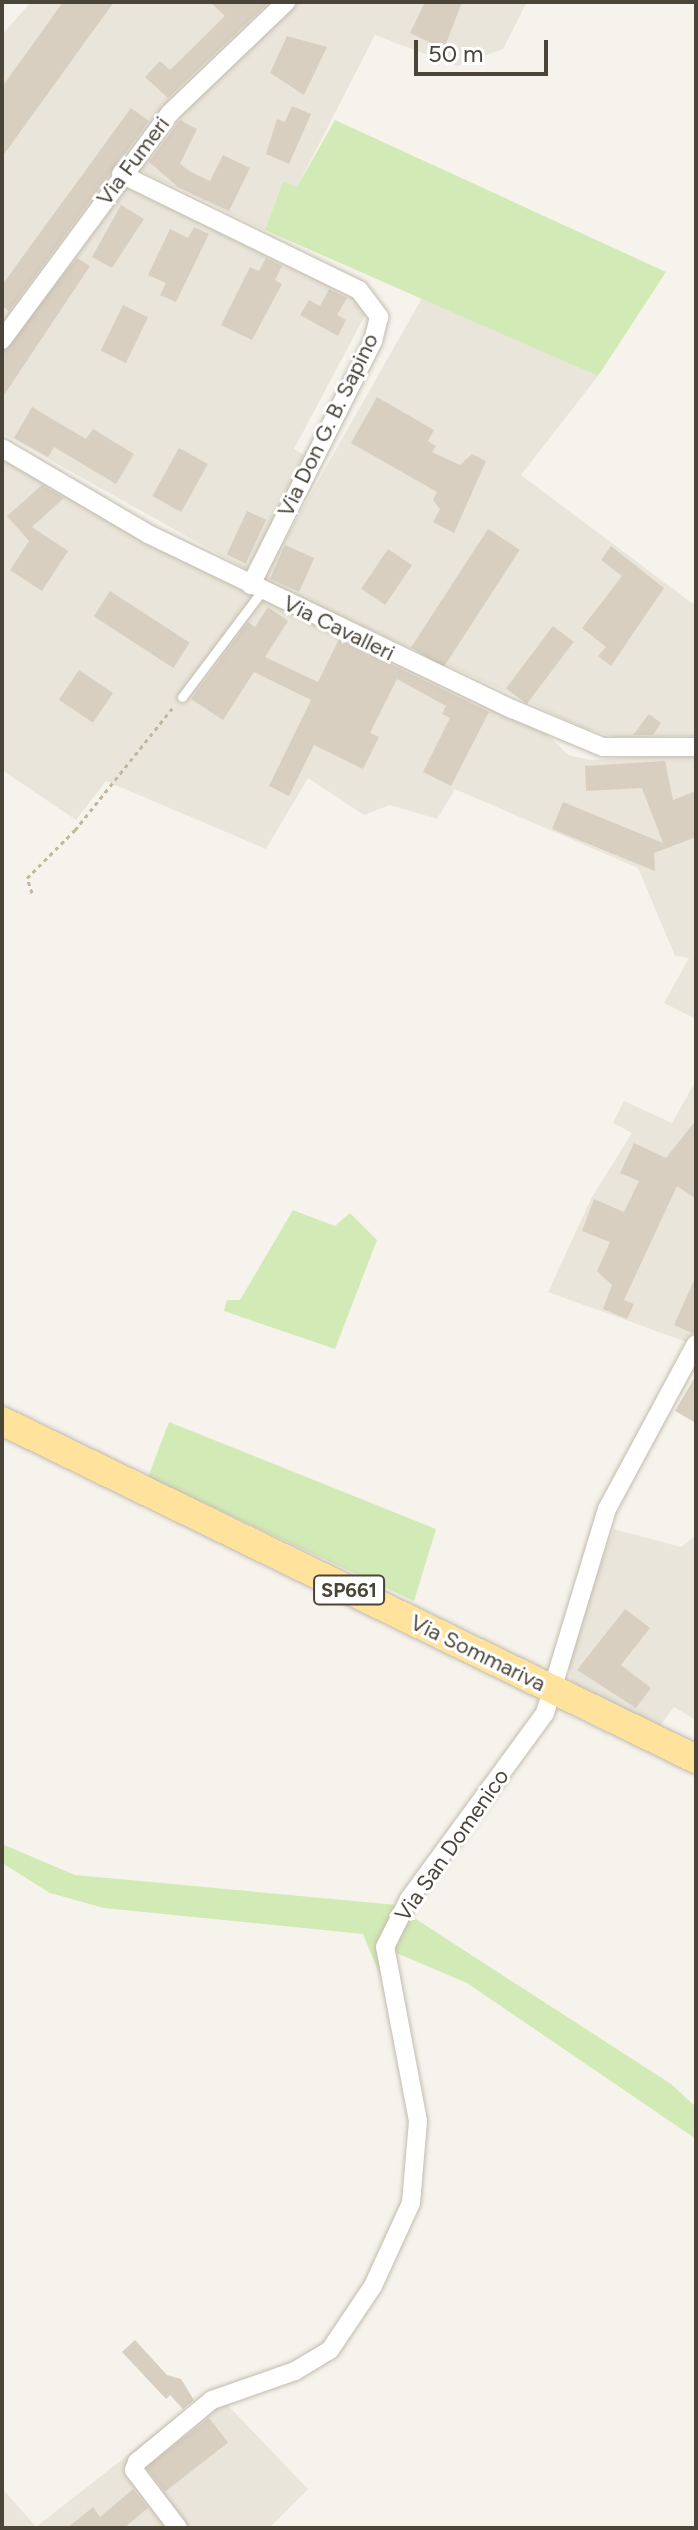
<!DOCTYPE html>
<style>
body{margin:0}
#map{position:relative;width:698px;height:2530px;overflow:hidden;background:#f6f3ec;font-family:Figtree,sans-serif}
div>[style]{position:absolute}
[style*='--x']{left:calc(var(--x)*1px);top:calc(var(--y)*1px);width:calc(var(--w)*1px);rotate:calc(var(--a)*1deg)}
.residential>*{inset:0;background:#eae5da}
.green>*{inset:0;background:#d2eab5}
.building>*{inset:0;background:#d8cfc1;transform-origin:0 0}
.path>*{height:3px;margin-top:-1.5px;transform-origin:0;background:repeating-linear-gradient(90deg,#c4b79f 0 4px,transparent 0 8px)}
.roads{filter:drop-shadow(0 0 2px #c2bbae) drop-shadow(0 0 2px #c2bbae)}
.service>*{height:9px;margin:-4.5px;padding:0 4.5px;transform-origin:4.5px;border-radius:4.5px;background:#fff}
.minor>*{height:18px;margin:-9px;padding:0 9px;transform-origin:9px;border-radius:9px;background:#fff}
.primary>*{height:28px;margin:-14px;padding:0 14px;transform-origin:14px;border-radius:14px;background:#ffe39c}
span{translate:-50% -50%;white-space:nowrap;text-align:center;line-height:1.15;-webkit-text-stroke:6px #fff;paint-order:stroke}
.shield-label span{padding:2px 6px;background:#fff;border:2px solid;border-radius:6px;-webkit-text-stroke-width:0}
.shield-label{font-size:20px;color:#4b4439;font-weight:700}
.street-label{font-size:22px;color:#4b4439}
.frame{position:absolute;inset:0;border:4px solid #4b4439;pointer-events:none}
.scale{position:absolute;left:414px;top:40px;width:134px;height:36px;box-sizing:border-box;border:4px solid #4b4439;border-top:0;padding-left:10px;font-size:24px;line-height:28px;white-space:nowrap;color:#4b4439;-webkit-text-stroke:6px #fff;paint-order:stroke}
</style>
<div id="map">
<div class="residential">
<i style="clip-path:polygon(31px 2px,278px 2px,239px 41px,2px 334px,2px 35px)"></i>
<i style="clip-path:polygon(289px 2px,527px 2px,503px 49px,457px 66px,375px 35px,297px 187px,283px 181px,265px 230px,133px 167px)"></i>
<i style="clip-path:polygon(121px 185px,370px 306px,294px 449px,306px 456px,247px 570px,2px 433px,2px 346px)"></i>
<i style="clip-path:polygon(422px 298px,598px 376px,521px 475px,696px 606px,696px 736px,614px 737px,580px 726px,262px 580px)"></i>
<i style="clip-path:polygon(2px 456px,541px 728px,568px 755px,591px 760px,696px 753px,696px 1019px,664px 1003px,689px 958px,675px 956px,638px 868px,455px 789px,437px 819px,390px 805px,364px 815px,308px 778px,266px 849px,106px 781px,76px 820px,2px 770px)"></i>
<i style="clip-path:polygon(696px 1080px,696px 1336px,692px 1344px,548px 1292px,592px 1197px,632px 1133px,613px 1123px,624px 1101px,672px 1123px)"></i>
<i style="clip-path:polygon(614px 1529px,681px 1547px,696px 1535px,696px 1720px,674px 1707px,660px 1726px,571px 1682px,568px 1651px)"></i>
<i style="clip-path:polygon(212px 2389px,308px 2489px,269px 2528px,2px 2528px,2px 2488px,36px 2527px)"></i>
</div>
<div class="green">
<i style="clip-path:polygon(335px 120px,666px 272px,598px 376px,265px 230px,283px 181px,297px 187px)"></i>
<i style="clip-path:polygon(293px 1210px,335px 1226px,350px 1213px,377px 1240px,335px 1349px,224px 1311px,227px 1300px,240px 1300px)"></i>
<i style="clip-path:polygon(169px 1422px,436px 1529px,414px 1601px,148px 1477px)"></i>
<i style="clip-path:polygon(2px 1844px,75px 1875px,397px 1905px,387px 1993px,363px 1934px,104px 1908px,50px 1893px,2px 1863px)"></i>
<i style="clip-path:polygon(408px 1914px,671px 2084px,696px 2107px,696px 2139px,467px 1983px,394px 1952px)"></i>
</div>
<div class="building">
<i style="clip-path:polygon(63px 2px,114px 2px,2px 157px,2px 87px)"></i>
<i style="clip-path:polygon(210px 2px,269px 2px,168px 98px,145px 77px,160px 61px,170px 70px,225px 16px)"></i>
<i style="clip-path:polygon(425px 2px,462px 2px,444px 49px,410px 33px)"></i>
<i style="clip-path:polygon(287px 36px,327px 47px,304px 95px,270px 73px)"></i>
<i style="clip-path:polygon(292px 106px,311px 114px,289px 164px,266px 154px,277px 119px,285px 122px)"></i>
<i style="clip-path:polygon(131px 108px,149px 121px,9px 311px,2px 306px,2px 285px)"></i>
<i style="clip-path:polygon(180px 120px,197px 129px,180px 164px,191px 172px,210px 181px,223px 155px,250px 168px,229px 211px,178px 187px,149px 162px)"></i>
<i style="clip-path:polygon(121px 205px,144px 219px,112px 268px,92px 257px)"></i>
<i style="clip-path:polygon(194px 227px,209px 234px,176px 302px,160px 295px,166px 283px,148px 275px,170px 229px,188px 238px)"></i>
<i style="clip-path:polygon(77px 258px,90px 266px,2px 398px,2px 352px)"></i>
<i style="clip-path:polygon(266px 258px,282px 266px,275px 280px,282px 284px,252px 340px,221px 325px,250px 267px,259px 271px)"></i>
<i style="clip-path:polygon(329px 289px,347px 298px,337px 315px,346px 320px,338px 336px,300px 315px,309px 300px,320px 306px)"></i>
<i style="left:123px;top:305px;width:28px;height:51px;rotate:26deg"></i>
<i style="clip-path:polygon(377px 397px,434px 430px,428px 441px,436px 446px,432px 452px,460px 465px,472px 454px,486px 461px,454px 533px,433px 522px,440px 509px,433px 500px,437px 492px,351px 443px)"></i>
<i style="clip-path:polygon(32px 407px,86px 439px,93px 429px,134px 454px,116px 484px,54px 447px,48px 457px,14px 438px)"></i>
<i style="left:179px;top:448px;width:33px;height:55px;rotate:29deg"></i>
<i style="clip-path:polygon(42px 485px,64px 498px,32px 527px,68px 551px,42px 591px,10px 570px,29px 541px,7px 516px)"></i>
<i style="left:247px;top:511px;width:21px;height:48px;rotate:25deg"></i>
<i style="left:488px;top:529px;width:38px;height:141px;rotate:33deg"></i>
<i style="left:285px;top:545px;width:32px;height:37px;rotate:24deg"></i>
<i style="clip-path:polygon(611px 546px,664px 588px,611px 666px,598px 656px,606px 647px,582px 628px,622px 576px,601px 560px)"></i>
<i style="left:388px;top:549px;width:29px;height:48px;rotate:34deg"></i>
<i style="left:110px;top:591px;width:95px;height:30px;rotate:33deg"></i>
<i style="clip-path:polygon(268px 607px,288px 621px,265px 657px,318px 682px,339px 639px,489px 712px,451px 786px,423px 772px,450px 718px,442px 714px,446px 706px,397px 679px,370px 733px,379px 737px,363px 769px,314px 745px,289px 796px,269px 786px,311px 700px,254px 672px,223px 720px,191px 699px,248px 622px,255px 627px)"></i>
<i style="left:553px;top:626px;width:26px;height:78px;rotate:37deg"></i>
<i style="left:79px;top:670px;width:41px;height:36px;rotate:34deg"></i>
<i style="clip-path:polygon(649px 714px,661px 723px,653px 735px,633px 735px)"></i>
<i style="clip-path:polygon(665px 761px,673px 800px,696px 791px,696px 837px,654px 853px,655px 871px,552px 829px,563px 802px,663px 843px,642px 788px,586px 791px,585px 766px)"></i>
<i style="clip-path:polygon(696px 1120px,696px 1199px,677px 1186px,624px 1300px,634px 1304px,627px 1319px,603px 1309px,612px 1285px,597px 1271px,610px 1242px,582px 1231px,594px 1199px,624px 1212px,639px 1181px,620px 1173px,634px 1143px,666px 1158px)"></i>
<i style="clip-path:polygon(696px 1276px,696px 1332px,692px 1333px,674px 1325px)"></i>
<i style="clip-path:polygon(696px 1375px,696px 1423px,675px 1411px)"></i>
<i style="clip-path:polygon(625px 1609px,650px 1628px,621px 1665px,651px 1688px,636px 1708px,577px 1670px)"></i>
<i style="clip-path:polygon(135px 2340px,167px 2375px,181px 2379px,194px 2400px,183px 2409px,170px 2395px,166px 2399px,122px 2352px)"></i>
<i style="left:209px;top:2418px;width:31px;height:80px;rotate:52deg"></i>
<i style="clip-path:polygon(133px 2489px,148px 2508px,124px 2528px,67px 2528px,93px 2507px,100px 2517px)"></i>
</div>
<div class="path">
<i style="--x:32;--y:893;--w:16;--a:-108"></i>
<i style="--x:27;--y:878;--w:68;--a:-45"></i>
<i style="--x:75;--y:830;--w:159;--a:-51.4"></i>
</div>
<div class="roads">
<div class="service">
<i style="--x:182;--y:697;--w:133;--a:-53"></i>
</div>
<div class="minor">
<i style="--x:121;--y:174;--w:265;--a:26"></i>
<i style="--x:359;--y:290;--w:34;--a:53"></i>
<i style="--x:379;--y:317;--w:25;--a:104"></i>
<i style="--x:373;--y:341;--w:273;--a:116.6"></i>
<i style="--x:2;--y:340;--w:282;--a:-53.5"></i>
<i style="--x:170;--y:113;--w:161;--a:-43.7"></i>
<i style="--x:2;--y:448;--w:169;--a:30.5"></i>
<i style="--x:148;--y:534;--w:404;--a:25.7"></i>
<i style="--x:512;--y:709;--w:99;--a:22.7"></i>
<i style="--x:603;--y:747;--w:93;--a:0"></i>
<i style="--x:178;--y:2528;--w:73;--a:-127.2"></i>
<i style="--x:134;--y:2470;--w:9;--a:-69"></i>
<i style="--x:137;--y:2462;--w:97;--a:-39.6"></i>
<i style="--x:212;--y:2400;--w:88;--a:-19.3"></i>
<i style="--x:295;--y:2371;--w:41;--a:-31"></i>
<i style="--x:330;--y:2350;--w:77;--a:-56.1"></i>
<i style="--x:373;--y:2286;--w:91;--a:-65.4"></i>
<i style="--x:411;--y:2203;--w:82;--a:-85.1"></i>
<i style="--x:418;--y:2121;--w:177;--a:-100.7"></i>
<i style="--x:385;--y:1947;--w:54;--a:-63.4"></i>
<i style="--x:409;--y:1899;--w:230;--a:-53.8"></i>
<i style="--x:545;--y:1713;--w:213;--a:-73.1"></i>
<i style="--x:607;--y:1509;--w:187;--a:-61.7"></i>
</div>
<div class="primary">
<i style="--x:2;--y:1421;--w:772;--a:25.97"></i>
</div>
</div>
<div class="shield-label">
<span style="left:349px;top:1590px">SP661</span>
</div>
<div class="street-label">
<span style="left:133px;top:161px;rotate:-53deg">Via Fumeri</span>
<span style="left:328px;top:425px;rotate:-64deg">Via Don G. B. Sapino</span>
<span style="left:339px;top:628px;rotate:26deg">Via Cavalleri</span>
<span style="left:478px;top:1653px;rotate:26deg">Via Sommariva</span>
<span style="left:452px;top:1845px;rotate:-55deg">Via San Domenico</span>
</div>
<div class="frame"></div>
<div class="scale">50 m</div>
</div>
